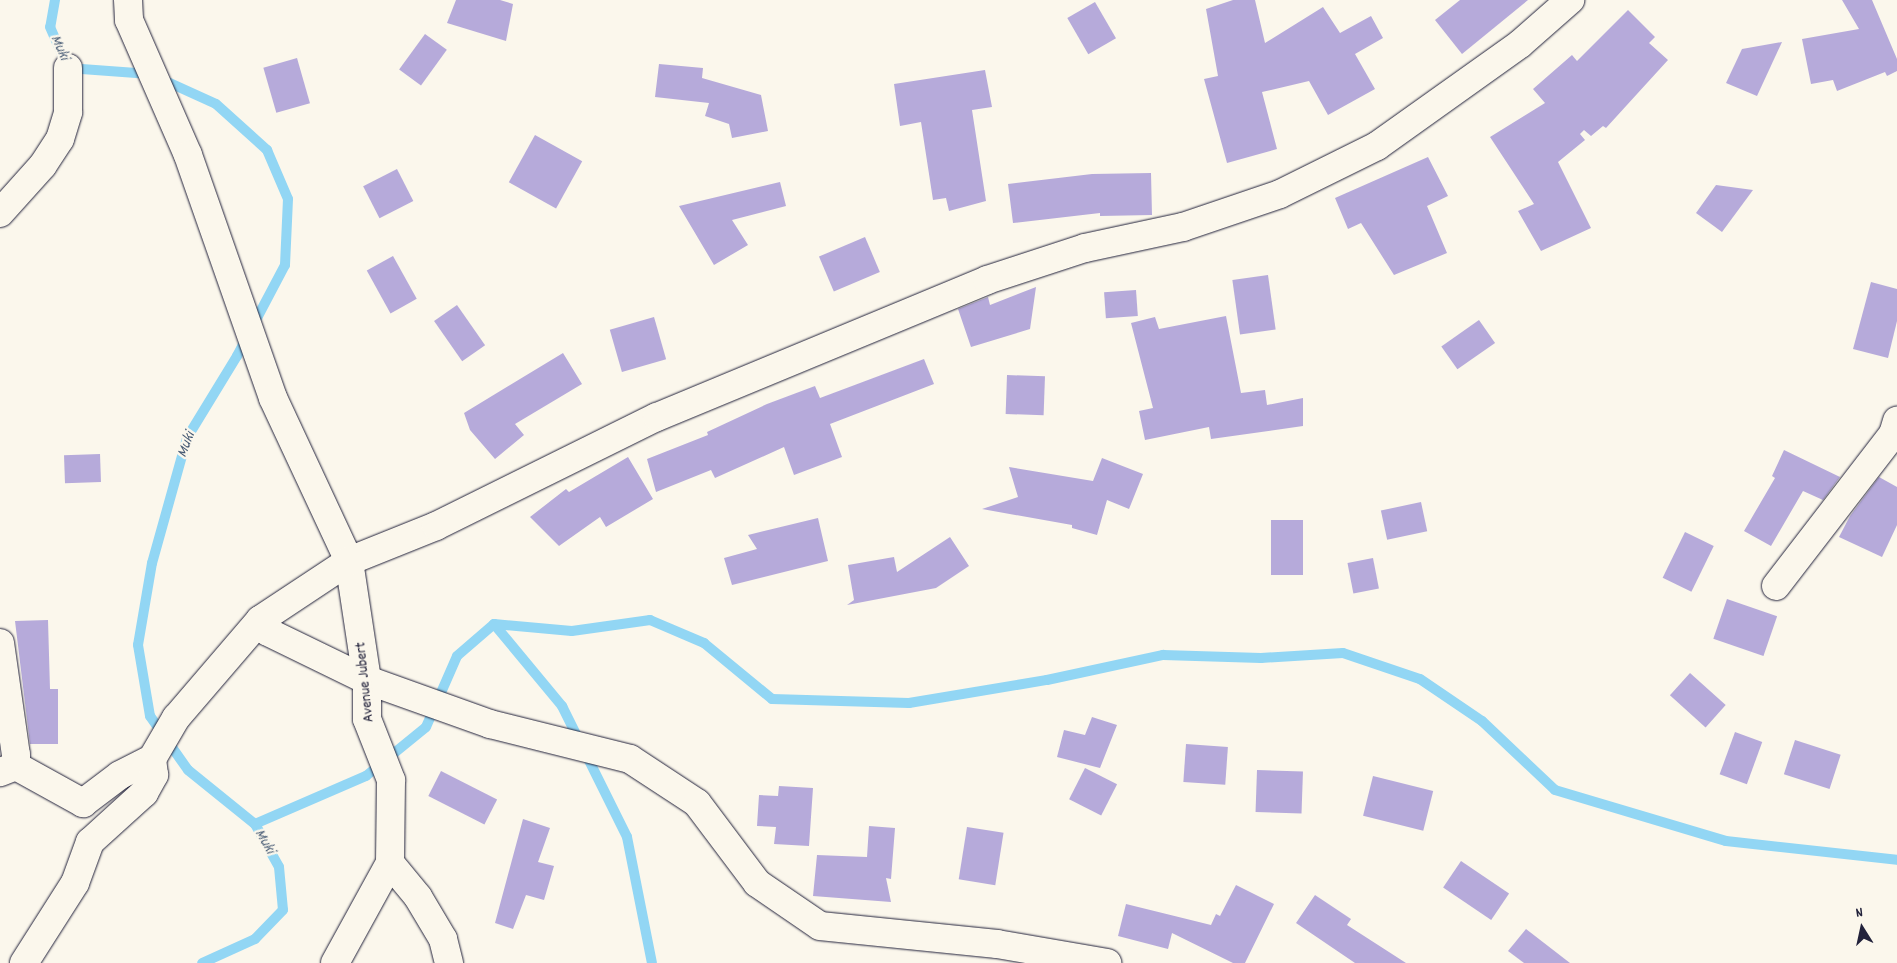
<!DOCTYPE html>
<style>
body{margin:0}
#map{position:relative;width:1897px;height:963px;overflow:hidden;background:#fbf7ec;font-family:Dekko,sans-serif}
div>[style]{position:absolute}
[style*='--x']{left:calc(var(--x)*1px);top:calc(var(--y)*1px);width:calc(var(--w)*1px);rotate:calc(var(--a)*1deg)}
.stream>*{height:10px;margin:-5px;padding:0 5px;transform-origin:5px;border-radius:5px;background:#92d6f4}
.building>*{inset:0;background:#b6aada;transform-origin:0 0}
.roads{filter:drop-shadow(0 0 1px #22223b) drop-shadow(0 0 1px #22223b)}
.minor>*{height:28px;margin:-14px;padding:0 14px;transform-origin:14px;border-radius:14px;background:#fbf7ec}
span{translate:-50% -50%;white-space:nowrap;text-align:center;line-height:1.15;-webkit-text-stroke:5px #fbf7ec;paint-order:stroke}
.street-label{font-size:15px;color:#22223b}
.water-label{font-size:16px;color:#445872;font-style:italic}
.north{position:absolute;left:1837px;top:903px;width:50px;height:50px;-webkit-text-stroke:4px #fbf7ec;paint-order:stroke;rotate:350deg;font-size:14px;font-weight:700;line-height:20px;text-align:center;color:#22223b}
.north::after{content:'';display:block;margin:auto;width:18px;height:22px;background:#22223b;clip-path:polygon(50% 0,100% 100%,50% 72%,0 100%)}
</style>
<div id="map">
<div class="stream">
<i style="--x:55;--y:0;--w:27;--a:100"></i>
<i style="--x:50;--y:27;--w:45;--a:66.3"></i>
<i style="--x:68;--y:68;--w:82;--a:4.2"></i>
<i style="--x:150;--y:74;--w:72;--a:24.4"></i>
<i style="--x:216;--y:104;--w:69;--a:42"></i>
<i style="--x:267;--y:150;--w:53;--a:66.8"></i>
<i style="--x:288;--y:199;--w:66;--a:92.6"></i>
<i style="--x:285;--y:265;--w:103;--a:117.8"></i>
<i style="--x:237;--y:356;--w:96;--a:121.4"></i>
<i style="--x:187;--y:438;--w:130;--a:105.6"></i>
<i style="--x:152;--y:563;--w:83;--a:99.7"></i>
<i style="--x:138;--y:645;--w:72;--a:80.4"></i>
<i style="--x:150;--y:716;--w:66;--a:54.9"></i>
<i style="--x:188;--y:770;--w:86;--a:38.9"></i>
<i style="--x:255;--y:824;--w:49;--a:60.8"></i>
<i style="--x:279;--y:867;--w:43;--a:84.7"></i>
<i style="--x:283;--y:910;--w:40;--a:134"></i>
<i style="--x:255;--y:939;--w:58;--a:155.6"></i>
<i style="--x:494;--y:624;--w:107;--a:50.3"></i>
<i style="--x:562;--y:706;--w:146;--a:63.6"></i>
<i style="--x:627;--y:837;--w:128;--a:78.8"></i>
<i style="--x:255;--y:824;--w:121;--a:-23.4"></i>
<i style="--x:366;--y:776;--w:77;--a:-39.2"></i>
<i style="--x:426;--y:727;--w:77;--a:-66.4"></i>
<i style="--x:457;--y:656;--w:49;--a:-40.9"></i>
<i style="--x:494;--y:624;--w:78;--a:5.1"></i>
<i style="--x:572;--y:631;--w:79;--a:-8"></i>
<i style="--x:650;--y:620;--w:59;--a:23.1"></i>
<i style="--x:704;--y:643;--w:88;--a:39.5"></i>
<i style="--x:772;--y:699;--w:137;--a:1.7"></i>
<i style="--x:909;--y:703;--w:140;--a:-9.5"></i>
<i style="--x:1047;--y:680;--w:119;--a:-12.2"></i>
<i style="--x:1163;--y:655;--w:98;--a:1.8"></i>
<i style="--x:1261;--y:658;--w:82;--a:-3.5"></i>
<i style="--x:1343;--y:653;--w:81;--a:18.7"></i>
<i style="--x:1420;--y:679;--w:75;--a:34.1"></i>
<i style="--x:1482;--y:721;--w:100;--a:43.4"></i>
<i style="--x:1555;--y:790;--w:178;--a:16.6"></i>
<i style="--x:1726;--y:841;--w:172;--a:6.3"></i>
</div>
<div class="building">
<i style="clip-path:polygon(456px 0,500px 0,513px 4px,506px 41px,447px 23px)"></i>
<i style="clip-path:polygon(1233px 0,1255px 0,1265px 43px,1323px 7px,1340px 33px,1371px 16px,1383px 38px,1355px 54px,1375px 89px,1328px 115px,1309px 81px,1262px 92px,1277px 149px,1227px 163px,1204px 79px,1218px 76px,1206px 9px)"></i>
<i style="clip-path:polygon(1460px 0,1528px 0,1462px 54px,1435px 20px)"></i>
<i style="clip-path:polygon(1842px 0,1872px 0,1897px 59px,1897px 71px,1887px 76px,1885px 72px,1837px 91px,1833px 80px,1811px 84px,1802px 39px,1859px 29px)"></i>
<i style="left:1095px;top:2px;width:42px;height:32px;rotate:60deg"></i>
<i style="clip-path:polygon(1628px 10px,1655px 37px,1649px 43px,1668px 60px,1606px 128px,1603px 126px,1591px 136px,1584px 130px,1580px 134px,1585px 140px,1558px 162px,1591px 228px,1541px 251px,1518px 211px,1534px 204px,1490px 137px,1545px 103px,1533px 89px,1572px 55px,1577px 61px)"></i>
<i style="left:425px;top:34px;width:27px;height:44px;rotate:36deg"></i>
<i style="clip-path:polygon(1782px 42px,1757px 96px,1726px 83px,1742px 49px)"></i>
<i style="left:297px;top:58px;width:47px;height:35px;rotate:74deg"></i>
<i style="clip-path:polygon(659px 64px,703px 68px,702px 78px,761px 95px,768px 131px,732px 138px,729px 124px,705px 116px,709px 103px,655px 97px)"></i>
<i style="clip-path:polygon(985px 70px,992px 107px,972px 110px,986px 201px,949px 211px,946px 198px,933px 200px,921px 122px,900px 126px,894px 84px)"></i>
<i style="left:535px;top:135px;width:54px;height:54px;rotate:29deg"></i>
<i style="clip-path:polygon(1428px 157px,1448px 196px,1427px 206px,1447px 253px,1394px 275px,1361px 223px,1348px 229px,1335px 198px)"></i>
<i style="left:397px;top:169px;width:36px;height:38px;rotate:63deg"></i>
<i style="clip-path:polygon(1151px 173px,1152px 215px,1100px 216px,1100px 213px,1013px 223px,1008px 184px,1092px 174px)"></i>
<i style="clip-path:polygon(780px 182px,786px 206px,732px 220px,748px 245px,714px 265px,679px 206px)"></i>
<i style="clip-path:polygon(1716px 185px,1753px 190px,1722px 232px,1696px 213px)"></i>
<i style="left:865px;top:237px;width:38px;height:50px;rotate:67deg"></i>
<i style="left:393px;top:256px;width:49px;height:30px;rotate:61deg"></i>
<i style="left:1268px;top:275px;width:55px;height:36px;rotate:82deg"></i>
<i style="clip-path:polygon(1871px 282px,1897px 289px,1897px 321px,1888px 358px,1853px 349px)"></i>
<i style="clip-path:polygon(1036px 287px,1030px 329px,971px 347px,958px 309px,988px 297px,990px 305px)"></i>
<i style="left:1136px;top:290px;width:26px;height:32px;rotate:86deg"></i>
<i style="left:457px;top:305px;width:49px;height:28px;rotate:55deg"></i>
<i style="clip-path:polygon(1226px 316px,1241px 393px,1265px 390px,1267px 405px,1303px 398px,1303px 426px,1211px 439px,1209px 427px,1145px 440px,1139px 411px,1153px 408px,1131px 323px,1155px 317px,1159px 329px)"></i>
<i style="left:654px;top:317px;width:44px;height:46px;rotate:74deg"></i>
<i style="left:1479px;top:320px;width:28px;height:46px;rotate:55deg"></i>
<i style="clip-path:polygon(563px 353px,582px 384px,515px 424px,524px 435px,495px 459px,470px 430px,464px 413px)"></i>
<i style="clip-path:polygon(924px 359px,934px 384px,830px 424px,842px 457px,794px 475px,784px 447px,715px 478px,711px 470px,656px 492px,647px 459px,708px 435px,707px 432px,767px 404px,815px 386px,820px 398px)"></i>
<i style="left:1007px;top:375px;width:38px;height:39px;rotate:2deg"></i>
<i style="clip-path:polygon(1784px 450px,1840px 477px,1823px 500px,1803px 491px,1771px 546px,1744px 531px,1775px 478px,1772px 476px)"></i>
<i style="left:100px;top:454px;width:28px;height:36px;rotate:88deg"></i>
<i style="clip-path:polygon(628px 457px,653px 499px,606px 527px,600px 517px,559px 546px,530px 517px,566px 489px,569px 492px)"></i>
<i style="clip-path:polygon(1102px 458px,1143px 474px,1129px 509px,1107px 500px,1097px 535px,1072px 528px,1072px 525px,982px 509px,1018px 497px,1009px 467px,1093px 481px)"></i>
<i style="clip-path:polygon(1879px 477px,1897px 487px,1897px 525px,1882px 557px,1839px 537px,1850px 516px)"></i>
<i style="left:1421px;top:502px;width:30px;height:41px;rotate:78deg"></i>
<i style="clip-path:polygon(818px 518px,828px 561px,732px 585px,724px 558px,757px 549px,748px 535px)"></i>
<i style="left:1271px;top:520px;width:32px;height:55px"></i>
<i style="left:1685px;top:532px;width:32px;height:51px;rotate:26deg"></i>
<i style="clip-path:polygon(950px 537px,969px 566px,936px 588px,847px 605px,854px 600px,848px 565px,894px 557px,897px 572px)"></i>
<i style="left:1373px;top:558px;width:31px;height:26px;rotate:79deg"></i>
<i style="left:1727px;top:599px;width:53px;height:42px;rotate:19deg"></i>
<i style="clip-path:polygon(48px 620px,50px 689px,58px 689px,58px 744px,30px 744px,15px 621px)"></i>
<i style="left:1690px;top:673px;width:48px;height:30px;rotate:42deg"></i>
<i style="clip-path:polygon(1092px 717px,1117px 725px,1100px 768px,1057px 757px,1064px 730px,1085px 735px)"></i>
<i style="left:1735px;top:732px;width:29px;height:45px;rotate:20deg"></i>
<i style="left:1795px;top:740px;width:48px;height:36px;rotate:18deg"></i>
<i style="left:1186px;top:744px;width:42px;height:38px;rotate:4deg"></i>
<i style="left:1085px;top:768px;width:36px;height:35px;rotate:27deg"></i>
<i style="left:1257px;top:770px;width:46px;height:42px;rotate:2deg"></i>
<i style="left:441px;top:771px;width:63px;height:28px;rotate:27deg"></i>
<i style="left:1373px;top:776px;width:62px;height:41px;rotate:14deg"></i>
<i style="clip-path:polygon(779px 786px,813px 788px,809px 846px,774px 844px,776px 827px,757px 826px,759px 795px,778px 796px)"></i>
<i style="clip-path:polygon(523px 819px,550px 828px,538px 862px,554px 866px,544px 900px,526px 895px,513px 929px,495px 923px)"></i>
<i style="clip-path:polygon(869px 826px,895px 828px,891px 879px,886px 878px,891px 902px,813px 896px,817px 855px,867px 857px)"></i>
<i style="left:967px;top:827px;width:37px;height:53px;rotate:9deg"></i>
<i style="left:1461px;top:861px;width:58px;height:32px;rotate:34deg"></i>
<i style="clip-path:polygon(1236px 885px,1274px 904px,1245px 963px,1233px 963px,1172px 933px,1168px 949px,1118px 936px,1126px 904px,1211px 925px,1216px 914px,1220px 916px)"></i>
<i style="clip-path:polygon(1315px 895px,1351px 919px,1347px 925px,1406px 963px,1355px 963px,1296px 923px)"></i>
<i style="clip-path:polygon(1526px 929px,1570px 963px,1524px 963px,1508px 951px)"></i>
</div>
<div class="roads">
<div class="minor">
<i style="--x:128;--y:0;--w:20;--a:87"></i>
<i style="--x:129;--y:20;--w:147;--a:66.4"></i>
<i style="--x:188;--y:155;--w:257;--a:70.7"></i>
<i style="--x:273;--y:398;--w:180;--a:65"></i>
<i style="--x:349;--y:561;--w:120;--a:81.4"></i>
<i style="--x:367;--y:680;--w:39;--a:90"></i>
<i style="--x:367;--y:719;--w:66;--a:68.5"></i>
<i style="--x:391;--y:780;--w:83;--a:90.7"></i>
<i style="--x:390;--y:863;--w:44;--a:50.5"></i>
<i style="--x:418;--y:897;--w:49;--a:59.2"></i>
<i style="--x:443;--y:939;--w:25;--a:76"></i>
<i style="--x:0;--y:213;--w:64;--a:-48.1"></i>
<i style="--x:43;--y:165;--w:31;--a:-57"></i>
<i style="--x:60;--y:139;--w:28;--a:-73"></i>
<i style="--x:68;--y:112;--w:44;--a:-90"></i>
<i style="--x:1776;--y:586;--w:192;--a:-52.4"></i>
<i style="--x:1893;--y:434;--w:14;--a:-73"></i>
<i style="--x:260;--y:620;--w:14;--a:56"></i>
<i style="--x:268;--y:632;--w:110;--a:25.9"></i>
<i style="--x:367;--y:680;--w:131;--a:19.7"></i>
<i style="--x:490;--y:724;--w:144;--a:14"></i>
<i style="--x:630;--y:759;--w:80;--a:33.3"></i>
<i style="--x:697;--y:803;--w:100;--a:53.1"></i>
<i style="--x:757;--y:883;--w:76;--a:34.3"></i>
<i style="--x:820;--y:926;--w:178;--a:5.8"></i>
<i style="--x:997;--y:944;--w:112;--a:9.8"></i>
<i style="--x:0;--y:643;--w:113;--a:81.9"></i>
<i style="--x:16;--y:755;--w:11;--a:90"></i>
<i style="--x:16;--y:766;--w:17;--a:159"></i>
<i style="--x:16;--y:766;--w:77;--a:28.9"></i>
<i style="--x:83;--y:803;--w:46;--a:-37.1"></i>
<i style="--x:120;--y:775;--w:36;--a:-27"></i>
<i style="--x:152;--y:759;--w:48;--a:-59.7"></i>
<i style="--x:176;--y:718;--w:129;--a:-49.4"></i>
<i style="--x:260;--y:620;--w:107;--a:-33.5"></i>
<i style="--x:349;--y:561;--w:94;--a:-21.9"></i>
<i style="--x:436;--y:526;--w:246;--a:-26.3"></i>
<i style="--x:657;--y:417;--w:357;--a:-22.5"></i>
<i style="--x:987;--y:280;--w:103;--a:-18.1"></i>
<i style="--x:1085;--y:248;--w:100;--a:-12.1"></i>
<i style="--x:1183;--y:227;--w:102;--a:-18.8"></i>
<i style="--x:1280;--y:194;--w:108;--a:-26.3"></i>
<i style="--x:1377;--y:146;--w:176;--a:-35.5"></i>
<i style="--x:1520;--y:44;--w:67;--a:-41.3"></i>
<i style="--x:24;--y:963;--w:95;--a:-57.5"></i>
<i style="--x:75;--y:883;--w:44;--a:-69.9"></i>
<i style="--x:90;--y:842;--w:73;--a:-42.2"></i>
<i style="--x:144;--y:793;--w:21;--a:-61"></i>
<i style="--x:154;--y:775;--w:16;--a:-97"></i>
<i style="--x:335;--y:963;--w:114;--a:-61.2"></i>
</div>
</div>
<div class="street-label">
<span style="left:366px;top:682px;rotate:-96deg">Avenue Jubert</span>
</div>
<div class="water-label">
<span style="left:59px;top:48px;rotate:66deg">Muki</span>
<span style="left:187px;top:445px;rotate:-69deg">Muki</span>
<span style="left:264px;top:842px;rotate:60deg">Muki</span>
</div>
<div class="north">N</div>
</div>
